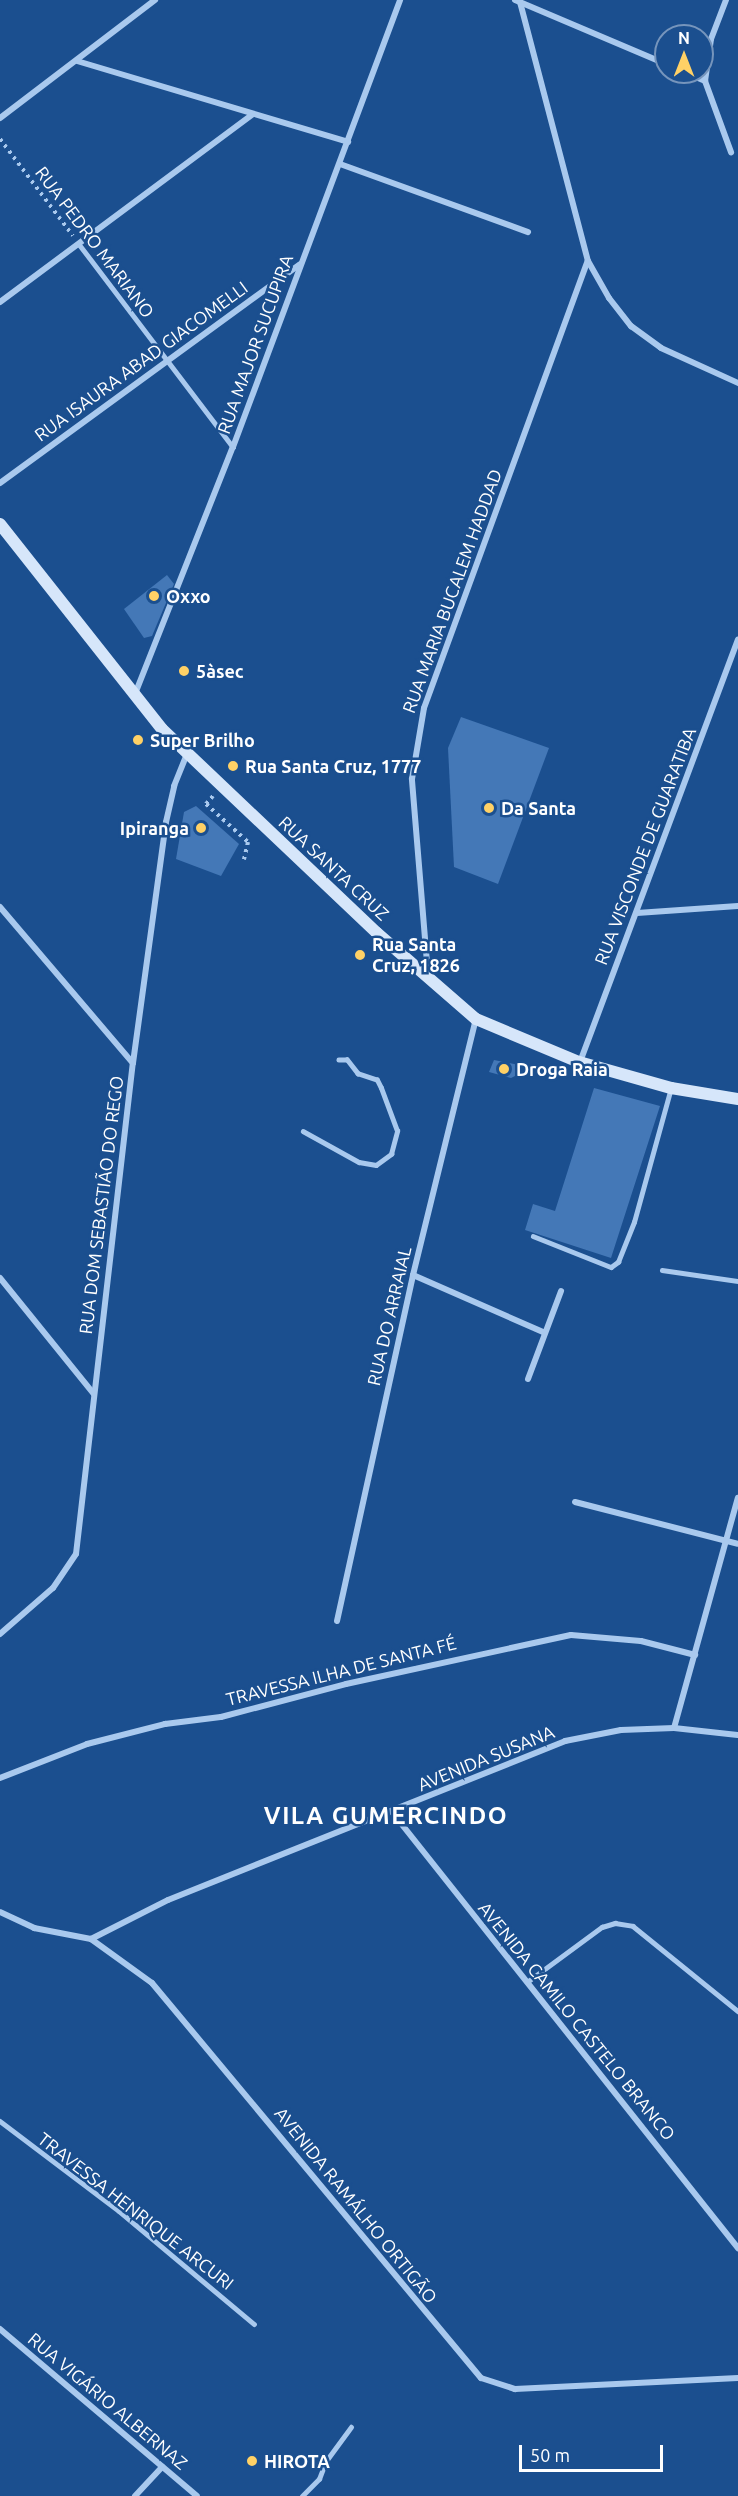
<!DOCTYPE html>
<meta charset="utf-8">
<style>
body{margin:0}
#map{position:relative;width:738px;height:2496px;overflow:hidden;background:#1b4f8f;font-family:Ubuntu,sans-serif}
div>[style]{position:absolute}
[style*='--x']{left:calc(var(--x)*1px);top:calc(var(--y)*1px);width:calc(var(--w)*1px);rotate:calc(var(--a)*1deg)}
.building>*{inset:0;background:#4478b7}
.path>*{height:4px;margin-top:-2px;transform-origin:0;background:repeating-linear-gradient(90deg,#a9c9ee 0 3px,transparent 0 7.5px)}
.service>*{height:4.5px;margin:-2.25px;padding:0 2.25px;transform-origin:2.25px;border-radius:2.25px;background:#a9c9ee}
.minor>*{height:6px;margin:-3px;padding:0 3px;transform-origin:3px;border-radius:3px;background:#a9c9ee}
.secondary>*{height:12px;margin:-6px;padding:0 6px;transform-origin:6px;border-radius:6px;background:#d6e6fa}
.dots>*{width:16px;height:16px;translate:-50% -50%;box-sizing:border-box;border:3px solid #1b4f8f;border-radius:50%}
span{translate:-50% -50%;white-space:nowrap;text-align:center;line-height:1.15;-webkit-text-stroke:5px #1b4f8f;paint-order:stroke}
.street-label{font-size:18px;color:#fff}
.poi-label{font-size:18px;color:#fff;font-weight:700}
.left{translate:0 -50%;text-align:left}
.right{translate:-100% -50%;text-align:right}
.district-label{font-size:24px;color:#fff;font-weight:700;letter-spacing:1.5px}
.north{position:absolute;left:654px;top:24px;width:60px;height:60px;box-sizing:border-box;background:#1b4f8f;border:2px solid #7695bc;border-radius:50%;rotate:0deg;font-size:16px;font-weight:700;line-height:24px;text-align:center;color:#fff}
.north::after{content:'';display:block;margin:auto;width:21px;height:27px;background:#ffd166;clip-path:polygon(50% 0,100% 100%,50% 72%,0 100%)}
.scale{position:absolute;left:519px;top:2445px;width:144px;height:27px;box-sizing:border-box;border:3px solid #fff;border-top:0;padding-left:8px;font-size:18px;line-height:21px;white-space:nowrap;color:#fff;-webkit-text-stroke:4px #1b4f8f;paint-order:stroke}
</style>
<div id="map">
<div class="building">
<i style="clip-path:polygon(167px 575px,174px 584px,152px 636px,144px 638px,124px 609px)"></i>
<i style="clip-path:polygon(461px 717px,549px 748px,498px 884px,454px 867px,448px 748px)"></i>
<i style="clip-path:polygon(196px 806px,239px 844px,221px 876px,176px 859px,184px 812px)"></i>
<i style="clip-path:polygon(494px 1060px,519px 1065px,515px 1076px,511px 1078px,489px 1072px)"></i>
<i style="clip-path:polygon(594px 1088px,660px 1106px,611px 1258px,525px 1230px,533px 1204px,555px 1211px)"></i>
</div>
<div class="path">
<i style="--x:0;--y:139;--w:121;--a:53"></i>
<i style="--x:213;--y:796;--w:11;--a:131"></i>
<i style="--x:206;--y:804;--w:57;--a:42.1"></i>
<i style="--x:248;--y:842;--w:18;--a:103"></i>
</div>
<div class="service">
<i style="--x:79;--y:244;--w:255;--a:52.8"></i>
<i style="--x:303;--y:1131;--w:64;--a:29"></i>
<i style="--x:359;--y:1162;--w:17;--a:10"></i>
<i style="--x:376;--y:1165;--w:19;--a:-36"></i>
<i style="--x:391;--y:1154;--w:24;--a:-75"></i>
<i style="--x:397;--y:1131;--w:46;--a:-110.4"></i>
<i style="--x:381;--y:1088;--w:9;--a:-117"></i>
<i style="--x:377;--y:1080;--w:20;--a:-162"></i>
<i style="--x:358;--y:1074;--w:18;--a:-128"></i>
<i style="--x:347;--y:1060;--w:8;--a:180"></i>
<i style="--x:533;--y:1236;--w:84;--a:21.7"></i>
<i style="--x:611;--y:1267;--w:9;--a:-36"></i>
<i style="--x:618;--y:1262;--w:43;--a:-68.2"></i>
<i style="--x:634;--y:1222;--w:139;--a:-74.6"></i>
<i style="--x:662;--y:1270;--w:77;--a:8.2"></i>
<i style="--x:527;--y:1982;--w:93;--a:-36.3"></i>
<i style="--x:602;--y:1927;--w:14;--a:-17"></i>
<i style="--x:615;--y:1923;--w:18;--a:9"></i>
<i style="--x:633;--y:1926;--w:135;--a:39"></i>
<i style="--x:0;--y:2121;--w:149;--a:37.1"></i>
<i style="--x:119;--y:2211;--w:176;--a:39.9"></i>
<i style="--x:302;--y:2496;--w:24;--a:-45"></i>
<i style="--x:319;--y:2479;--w:19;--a:-69"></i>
<i style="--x:326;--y:2461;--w:42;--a:-53.7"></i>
</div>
<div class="minor">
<i style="--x:515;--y:0;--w:164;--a:23"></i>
<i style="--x:726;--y:0;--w:42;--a:111"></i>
<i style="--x:711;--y:39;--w:42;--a:98.1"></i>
<i style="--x:705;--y:81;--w:76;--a:69.9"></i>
<i style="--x:520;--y:2;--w:268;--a:75.3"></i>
<i style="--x:588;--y:261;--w:43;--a:60.4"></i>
<i style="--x:609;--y:298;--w:36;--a:52"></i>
<i style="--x:631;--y:326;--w:37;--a:36"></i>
<i style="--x:661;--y:348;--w:85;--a:24.4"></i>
<i style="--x:77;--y:61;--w:283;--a:16.6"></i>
<i style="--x:684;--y:72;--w:23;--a:23"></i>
<i style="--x:0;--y:118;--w:195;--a:-37.3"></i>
<i style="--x:340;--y:164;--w:200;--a:19.9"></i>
<i style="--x:0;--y:302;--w:315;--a:-36.6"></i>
<i style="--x:0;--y:483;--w:371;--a:-36.1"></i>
<i style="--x:135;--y:694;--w:266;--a:-68.4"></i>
<i style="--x:233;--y:447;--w:477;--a:-69.5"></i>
<i style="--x:0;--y:907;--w:205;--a:49.6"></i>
<i style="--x:637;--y:913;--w:101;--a:-4"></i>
<i style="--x:428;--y:975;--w:197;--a:-94.7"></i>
<i style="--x:412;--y:779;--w:72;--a:-80.4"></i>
<i style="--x:424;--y:708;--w:476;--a:-69.9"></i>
<i style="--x:580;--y:1062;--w:451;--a:-69.5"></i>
<i style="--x:413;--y:1275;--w:142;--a:23.7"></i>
<i style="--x:0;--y:1278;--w:149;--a:51"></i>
<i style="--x:528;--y:1379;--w:94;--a:-69.4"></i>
<i style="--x:575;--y:1502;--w:168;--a:14.4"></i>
<i style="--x:337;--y:1621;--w:354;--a:-77.6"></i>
<i style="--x:413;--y:1275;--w:264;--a:-76.2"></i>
<i style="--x:0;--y:1634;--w:70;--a:-41"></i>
<i style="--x:53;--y:1588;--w:41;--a:-55.9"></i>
<i style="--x:76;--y:1554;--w:494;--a:-83.4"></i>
<i style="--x:133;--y:1063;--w:243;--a:-82.2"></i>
<i style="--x:166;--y:822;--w:37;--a:-77"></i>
<i style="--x:174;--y:786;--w:35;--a:-68"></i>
<i style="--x:674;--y:1728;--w:239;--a:-74.5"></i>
<i style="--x:0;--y:1778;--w:93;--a:-21.3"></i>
<i style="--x:87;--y:1744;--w:81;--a:-14.4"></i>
<i style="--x:165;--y:1724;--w:56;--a:-7.1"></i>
<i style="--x:221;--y:1717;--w:129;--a:-14.8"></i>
<i style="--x:346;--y:1684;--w:230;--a:-12.3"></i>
<i style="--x:571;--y:1635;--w:70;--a:4.9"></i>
<i style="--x:641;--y:1641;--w:56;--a:14.5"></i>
<i style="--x:392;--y:1812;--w:557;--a:51.57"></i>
<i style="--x:0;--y:1912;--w:38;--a:25"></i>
<i style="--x:34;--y:1928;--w:58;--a:10.9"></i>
<i style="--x:91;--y:1939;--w:75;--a:35.8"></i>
<i style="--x:152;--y:1983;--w:514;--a:50.21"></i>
<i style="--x:481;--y:2378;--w:36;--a:18"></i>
<i style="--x:515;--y:2389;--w:223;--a:-2.8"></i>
<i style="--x:91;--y:1939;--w:86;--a:-26.9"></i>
<i style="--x:168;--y:1900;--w:428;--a:-21.8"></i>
<i style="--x:565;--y:1741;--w:57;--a:-11.1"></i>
<i style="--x:621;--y:1730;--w:53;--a:-2.2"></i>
<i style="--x:674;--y:1728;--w:64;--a:6.2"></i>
<i style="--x:0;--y:2329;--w:258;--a:40.3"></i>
<i style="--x:135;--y:2496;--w:40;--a:-47"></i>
</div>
<div class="secondary">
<i style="--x:0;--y:524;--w:261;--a:51.7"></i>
<i style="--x:162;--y:729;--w:296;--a:43.5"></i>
<i style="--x:377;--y:933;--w:131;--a:41"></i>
<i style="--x:476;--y:1019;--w:112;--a:22.7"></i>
<i style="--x:579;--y:1062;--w:96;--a:15.8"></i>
<i style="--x:671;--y:1088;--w:68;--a:9.3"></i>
</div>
<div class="dots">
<i style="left:154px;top:596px;background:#ffd166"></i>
<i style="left:184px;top:671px;background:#ffd166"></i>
<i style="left:138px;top:740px;background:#ffd166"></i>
<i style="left:233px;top:766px;background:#ffd166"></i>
<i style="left:489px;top:808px;background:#ffd166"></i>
<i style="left:201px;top:828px;background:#ffd166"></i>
<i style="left:360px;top:955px;background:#ffd166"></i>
<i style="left:504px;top:1069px;background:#ffd166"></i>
<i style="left:252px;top:2461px;background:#ffd166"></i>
</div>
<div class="street-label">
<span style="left:95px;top:242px;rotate:53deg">RUA PEDRO MARIANO</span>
<span style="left:255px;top:344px;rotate:-70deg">RUA MAJOR SUCUPIRA</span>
<span style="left:141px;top:361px;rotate:-36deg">RUA ISAURA ABAD GIACOMELLI</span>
<span style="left:452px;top:591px;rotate:-70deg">RUA MARIA BUCALEM HADDAD</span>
<span style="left:645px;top:846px;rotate:-69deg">RUA VISCONDE DE GUARATIBA</span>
<span style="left:334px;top:868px;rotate:43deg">RUA SANTA CRUZ</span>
<span style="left:101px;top:1205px;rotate:-83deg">RUA DOM SEBASTIÃO DO REGO</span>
<span style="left:389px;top:1316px;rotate:-77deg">RUA DO ARRAIAL</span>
<span style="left:341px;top:1671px;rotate:-14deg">TRAVESSA ILHA DE SANTA FÉ</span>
<span style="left:486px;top:1758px;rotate:-22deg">AVENIDA SUSANA</span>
<span style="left:577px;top:2021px;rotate:51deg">AVENIDA CAMILO CASTELO BRANCO</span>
<span style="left:356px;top:2205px;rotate:51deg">AVENIDA RAMÁLHO ORTIGÃO</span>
<span style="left:136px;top:2211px;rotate:38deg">TRAVESSA HENRIQUE ARCURI</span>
<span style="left:108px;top:2401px;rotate:40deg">RUA VIGÁRIO ALBERNAZ</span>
</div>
<div class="poi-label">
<span class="left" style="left:166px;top:596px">Oxxo</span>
<span class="left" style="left:196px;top:671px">5àsec</span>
<span class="left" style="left:150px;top:740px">Super Brilho</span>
<span class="left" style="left:245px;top:766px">Rua Santa Cruz, 1777</span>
<span class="left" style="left:501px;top:808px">Da Santa</span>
<span class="right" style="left:189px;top:828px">Ipiranga</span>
<span class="left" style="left:372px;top:955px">Rua Santa<br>Cruz, 1826</span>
<span class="left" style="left:516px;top:1069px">Droga Raia</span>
<span class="left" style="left:264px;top:2461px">HIROTA</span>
</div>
<div class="district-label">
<span style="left:386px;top:1816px">VILA GUMERCINDO</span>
</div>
<div class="north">N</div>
<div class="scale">50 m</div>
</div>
